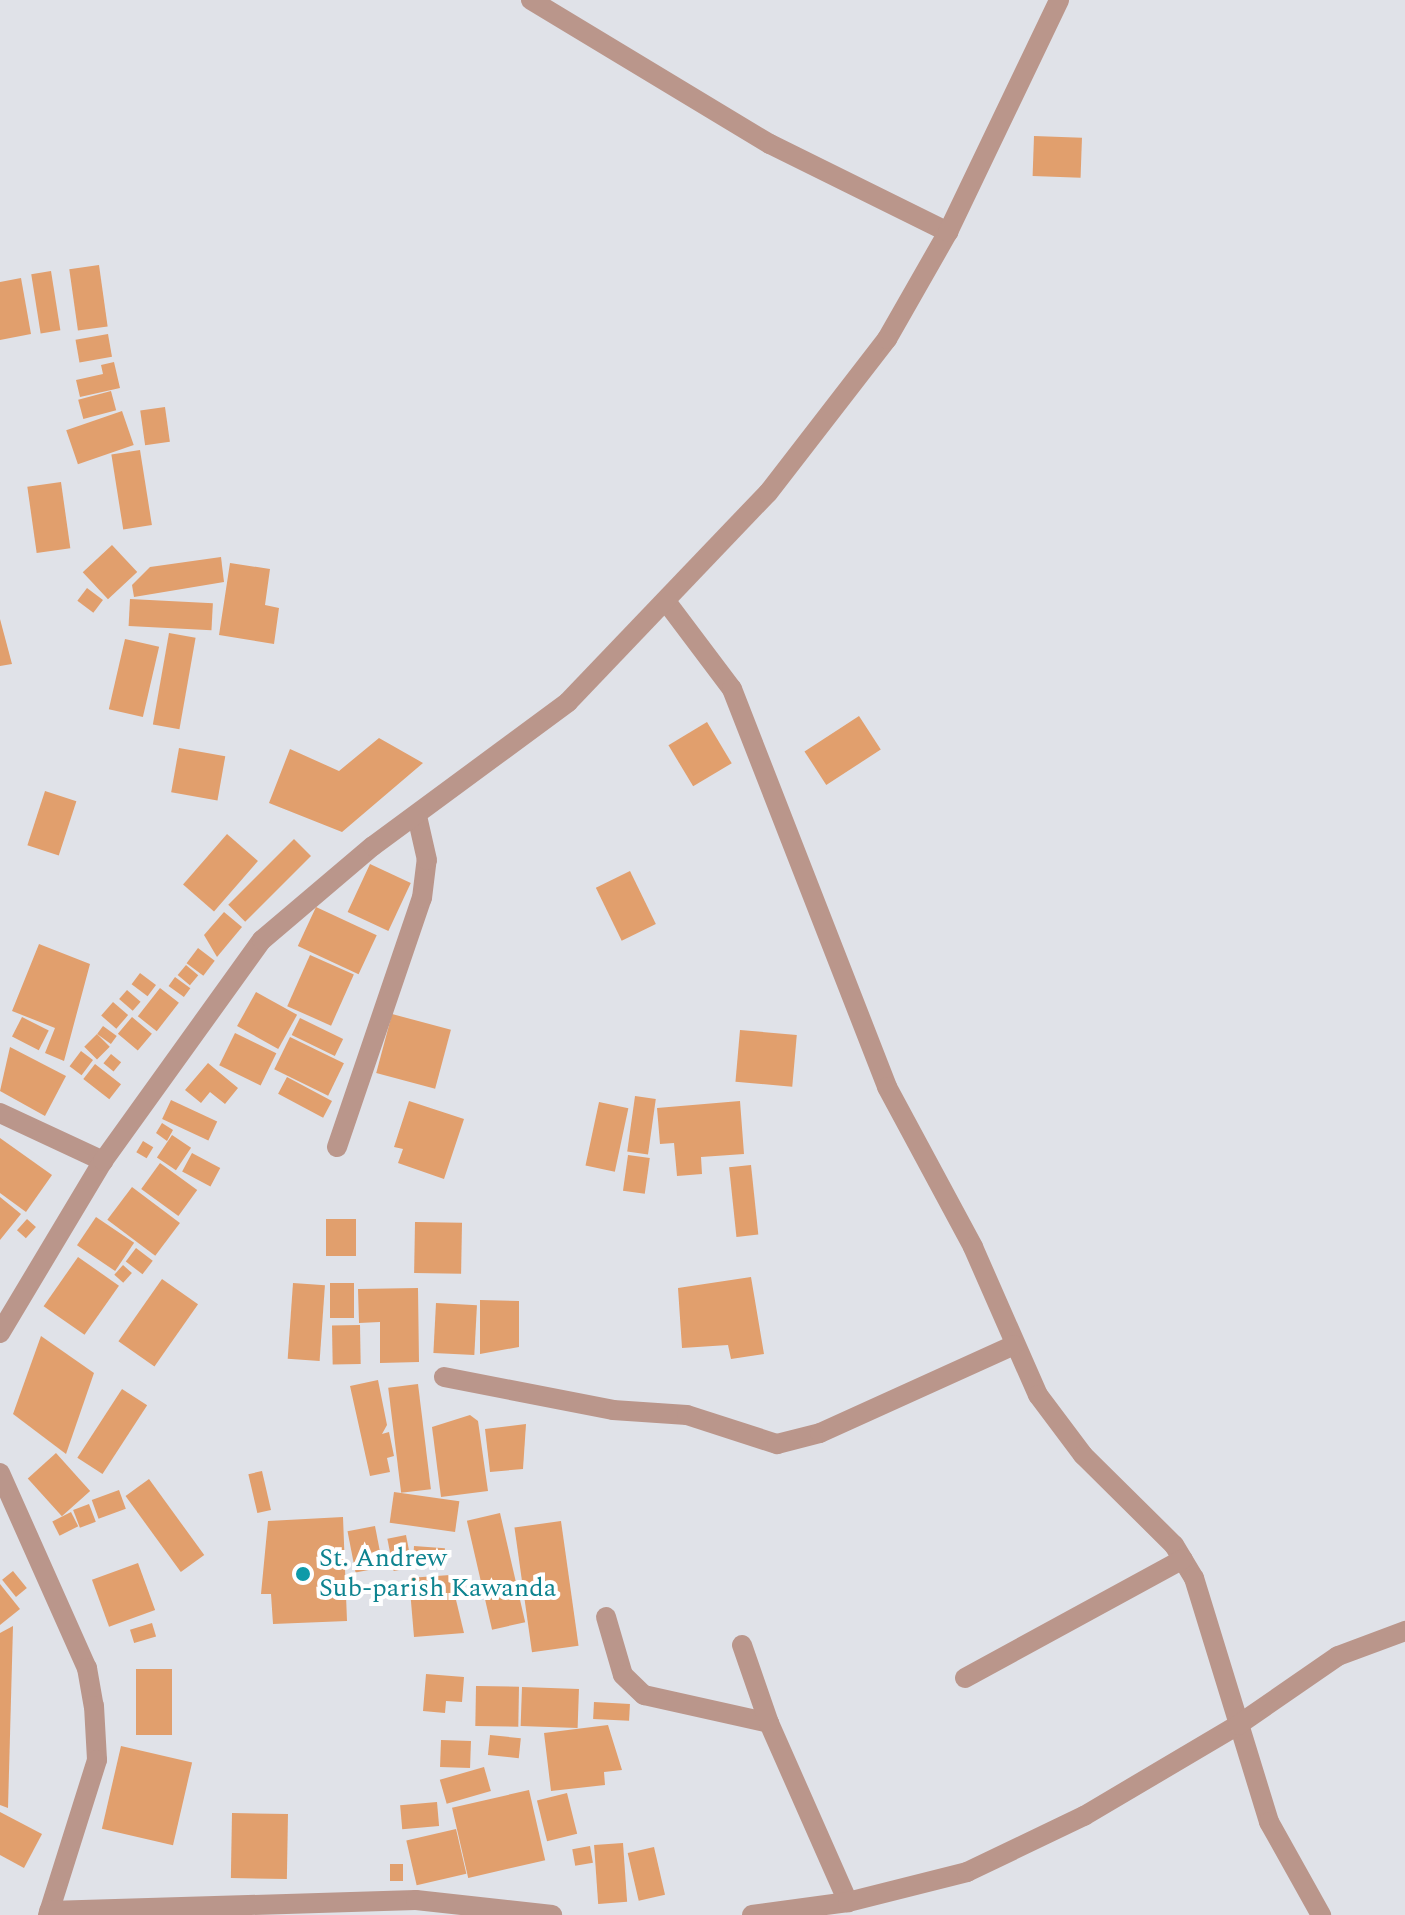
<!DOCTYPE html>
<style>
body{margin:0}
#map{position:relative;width:1405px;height:1915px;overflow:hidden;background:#e0e2e8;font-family:Spectral,serif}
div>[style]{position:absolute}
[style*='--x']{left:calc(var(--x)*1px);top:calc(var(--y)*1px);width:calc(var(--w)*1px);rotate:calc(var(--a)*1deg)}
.building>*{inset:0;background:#e19f6d;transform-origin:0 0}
.minor>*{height:20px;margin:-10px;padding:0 10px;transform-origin:10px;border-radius:10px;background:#ba968b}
.dots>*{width:22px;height:22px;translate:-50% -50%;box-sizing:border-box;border:4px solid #fff;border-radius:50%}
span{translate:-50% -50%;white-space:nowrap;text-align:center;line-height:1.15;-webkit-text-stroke:8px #fff;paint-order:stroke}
.culture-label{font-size:26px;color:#0d838f}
.left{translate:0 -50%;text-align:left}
</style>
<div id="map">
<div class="building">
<i style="left:1034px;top:136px;width:48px;height:40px;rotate:2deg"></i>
<i style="left:99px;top:265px;width:62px;height:30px;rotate:82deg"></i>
<i style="left:51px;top:271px;width:60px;height:20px;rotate:81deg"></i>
<i style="clip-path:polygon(21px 278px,31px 334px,0 340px,0 282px)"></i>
<i style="left:108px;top:334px;width:23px;height:33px;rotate:80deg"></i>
<i style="clip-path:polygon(114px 362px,120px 388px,80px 397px,76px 380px,103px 374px,101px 365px)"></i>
<i style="left:111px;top:391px;width:20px;height:34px;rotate:75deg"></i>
<i style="left:165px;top:407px;width:35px;height:25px;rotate:82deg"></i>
<i style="left:122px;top:411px;width:36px;height:59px;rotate:71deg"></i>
<i style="left:140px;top:450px;width:76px;height:29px;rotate:81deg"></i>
<i style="left:61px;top:482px;width:67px;height:34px;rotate:82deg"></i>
<i style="left:112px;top:545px;width:37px;height:40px;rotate:47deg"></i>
<i style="clip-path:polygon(221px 557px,224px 582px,134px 597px,132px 585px,150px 567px)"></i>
<i style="clip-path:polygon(230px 563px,270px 569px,265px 605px,279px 608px,274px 644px,219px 635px)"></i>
<i style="left:87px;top:588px;width:20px;height:16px;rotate:37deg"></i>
<i style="left:130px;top:599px;width:83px;height:27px;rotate:3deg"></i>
<i style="clip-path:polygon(0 619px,12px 664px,0 666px)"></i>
<i style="left:169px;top:633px;width:27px;height:93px;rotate:10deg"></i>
<i style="left:125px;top:639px;width:35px;height:72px;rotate:13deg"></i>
<i style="left:859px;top:716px;width:40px;height:65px;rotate:57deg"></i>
<i style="left:707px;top:722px;width:48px;height:45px;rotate:59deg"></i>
<i style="clip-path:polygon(379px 738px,423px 763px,342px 832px,269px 803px,290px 749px,339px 771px)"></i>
<i style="left:179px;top:748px;width:47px;height:45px;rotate:10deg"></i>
<i style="left:45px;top:791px;width:33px;height:57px;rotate:18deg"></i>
<i style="left:227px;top:834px;width:41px;height:67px;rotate:41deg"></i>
<i style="left:294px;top:839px;width:24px;height:93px;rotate:45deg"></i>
<i style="left:370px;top:864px;width:45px;height:53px;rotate:25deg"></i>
<i style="left:630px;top:871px;width:59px;height:38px;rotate:64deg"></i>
<i style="left:316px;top:907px;width:67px;height:43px;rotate:25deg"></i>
<i style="clip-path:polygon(224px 912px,242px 927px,217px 957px,204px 935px)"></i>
<i style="clip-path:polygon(39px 944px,90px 964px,64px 1061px,45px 1053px,55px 1028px,12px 1011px)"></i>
<i style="left:198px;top:948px;width:21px;height:19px;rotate:37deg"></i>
<i style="left:310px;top:955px;width:48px;height:56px;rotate:24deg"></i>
<i style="left:186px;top:965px;width:16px;height:13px;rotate:40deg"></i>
<i style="left:140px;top:973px;width:20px;height:14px;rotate:37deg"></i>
<i style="left:175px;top:977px;width:19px;height:11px;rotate:36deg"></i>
<i style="left:160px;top:988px;width:24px;height:36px;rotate:38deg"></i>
<i style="left:127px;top:990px;width:18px;height:12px;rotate:41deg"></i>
<i style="left:256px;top:992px;width:47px;height:39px;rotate:29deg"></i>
<i style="left:113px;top:1002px;width:20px;height:18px;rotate:41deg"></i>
<i style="left:392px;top:1014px;width:61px;height:61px;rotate:15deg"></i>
<i style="left:22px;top:1017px;width:30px;height:22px;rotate:27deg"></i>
<i style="left:132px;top:1017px;width:26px;height:22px;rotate:40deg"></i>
<i style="left:300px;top:1018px;width:48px;height:19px;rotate:26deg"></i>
<i style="left:103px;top:1026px;width:17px;height:10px;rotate:36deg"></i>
<i style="left:740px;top:1030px;width:57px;height:52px;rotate:5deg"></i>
<i style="left:235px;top:1033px;width:46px;height:36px;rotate:26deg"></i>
<i style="left:97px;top:1034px;width:18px;height:18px;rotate:45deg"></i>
<i style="left:290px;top:1037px;width:60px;height:36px;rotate:26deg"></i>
<i style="clip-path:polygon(10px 1047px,66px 1076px,45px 1116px,0 1091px)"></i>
<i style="left:81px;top:1051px;width:15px;height:19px;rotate:37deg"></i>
<i style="left:111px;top:1054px;width:13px;height:12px;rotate:39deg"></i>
<i style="clip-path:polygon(208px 1063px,238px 1088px,225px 1104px,210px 1092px,201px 1103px,185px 1090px)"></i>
<i style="left:95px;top:1064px;width:33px;height:19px;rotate:38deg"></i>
<i style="left:287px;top:1077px;width:51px;height:19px;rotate:28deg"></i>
<i style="left:635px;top:1096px;width:21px;height:56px;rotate:8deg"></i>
<i style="left:171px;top:1100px;width:51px;height:21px;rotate:25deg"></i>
<i style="clip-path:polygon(409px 1101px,464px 1119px,444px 1179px,398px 1163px,403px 1149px,394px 1147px)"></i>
<i style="clip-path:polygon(740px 1101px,744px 1154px,701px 1157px,702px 1174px,677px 1176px,674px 1143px,660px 1144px,657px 1108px)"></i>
<i style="left:599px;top:1102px;width:30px;height:65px;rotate:12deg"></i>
<i style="clip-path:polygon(162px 1123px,173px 1130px,167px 1141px,156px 1133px)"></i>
<i style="left:172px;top:1135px;width:23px;height:27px;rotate:34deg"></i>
<i style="clip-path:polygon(0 1138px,52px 1175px,26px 1212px,0 1193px)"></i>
<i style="left:143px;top:1141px;width:12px;height:13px;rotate:31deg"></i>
<i style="left:192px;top:1153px;width:32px;height:21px;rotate:28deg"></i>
<i style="left:628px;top:1155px;width:22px;height:36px;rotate:8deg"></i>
<i style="left:160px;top:1163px;width:46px;height:32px;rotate:36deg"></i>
<i style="left:751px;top:1165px;width:70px;height:22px;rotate:84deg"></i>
<i style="left:132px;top:1187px;width:60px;height:41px;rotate:37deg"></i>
<i style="clip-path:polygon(0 1197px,21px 1214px,0 1240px)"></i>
<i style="left:96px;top:1217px;width:46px;height:34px;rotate:34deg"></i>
<i style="left:27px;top:1219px;width:12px;height:15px;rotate:42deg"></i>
<i style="left:326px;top:1219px;width:30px;height:37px"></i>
<i style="left:415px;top:1222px;width:47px;height:51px;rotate:1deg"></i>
<i style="left:136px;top:1248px;width:21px;height:17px;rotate:37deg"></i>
<i style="left:78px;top:1257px;width:50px;height:60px;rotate:35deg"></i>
<i style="left:123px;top:1265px;width:12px;height:13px;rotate:42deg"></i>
<i style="clip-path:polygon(751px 1277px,764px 1354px,731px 1359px,728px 1345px,682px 1348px,678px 1288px)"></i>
<i style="left:162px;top:1279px;width:44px;height:76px;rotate:35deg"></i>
<i style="left:293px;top:1283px;width:32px;height:76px;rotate:4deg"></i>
<i style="left:330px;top:1283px;width:24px;height:35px"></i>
<i style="clip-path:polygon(418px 1288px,419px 1362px,380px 1363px,380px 1322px,359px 1323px,358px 1289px)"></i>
<i style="clip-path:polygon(480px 1300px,519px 1301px,519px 1347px,480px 1354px)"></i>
<i style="left:436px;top:1303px;width:41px;height:50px;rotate:3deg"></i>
<i style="left:360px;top:1325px;width:39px;height:28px;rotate:89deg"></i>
<i style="clip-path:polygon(41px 1336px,94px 1373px,66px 1454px,13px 1414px)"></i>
<i style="clip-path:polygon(378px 1380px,387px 1425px,382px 1434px,389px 1432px,394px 1456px,387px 1458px,390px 1472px,370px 1476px,350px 1386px)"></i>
<i style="left:418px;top:1384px;width:106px;height:30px;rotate:83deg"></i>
<i style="left:122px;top:1389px;width:30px;height:82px;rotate:33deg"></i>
<i style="clip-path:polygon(470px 1415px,478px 1421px,488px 1491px,441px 1497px,432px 1427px)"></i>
<i style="clip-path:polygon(526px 1424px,523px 1469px,490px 1472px,485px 1429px)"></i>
<i style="left:56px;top:1453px;width:51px;height:38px;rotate:48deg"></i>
<i style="left:262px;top:1471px;width:40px;height:14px;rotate:77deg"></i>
<i style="left:149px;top:1479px;width:94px;height:29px;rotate:54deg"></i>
<i style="left:119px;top:1490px;width:20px;height:29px;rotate:70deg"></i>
<i style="left:394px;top:1492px;width:66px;height:31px;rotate:8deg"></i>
<i style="left:89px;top:1504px;width:19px;height:17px;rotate:69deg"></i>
<i style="left:71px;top:1512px;width:16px;height:21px;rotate:63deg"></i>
<i style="left:500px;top:1513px;width:112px;height:34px;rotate:77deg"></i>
<i style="clip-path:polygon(343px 1517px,347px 1621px,273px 1624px,271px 1594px,261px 1594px,268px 1521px)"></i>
<i style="left:561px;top:1521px;width:126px;height:47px;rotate:82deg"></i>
<i style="left:375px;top:1526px;width:42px;height:28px;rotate:79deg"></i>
<i style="left:406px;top:1535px;width:33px;height:19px;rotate:79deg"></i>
<i style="left:414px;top:1546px;width:31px;height:20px;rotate:4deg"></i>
<i style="left:138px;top:1563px;width:50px;height:49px;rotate:70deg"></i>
<i style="left:13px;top:1571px;width:22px;height:14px;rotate:51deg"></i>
<i style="clip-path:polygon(450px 1575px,464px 1633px,414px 1637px,409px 1578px)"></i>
<i style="clip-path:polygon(0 1584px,20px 1609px,0 1625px)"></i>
<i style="left:152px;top:1623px;width:14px;height:23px;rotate:73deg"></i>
<i style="clip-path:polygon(13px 1626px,8px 1808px,0 1805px,0 1633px)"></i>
<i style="left:136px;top:1669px;width:36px;height:66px"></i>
<i style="clip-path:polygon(426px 1674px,464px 1677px,462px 1702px,446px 1701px,445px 1713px,423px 1711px)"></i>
<i style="left:476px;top:1686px;width:43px;height:40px;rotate:1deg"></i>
<i style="left:522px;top:1687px;width:57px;height:39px;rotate:2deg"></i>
<i style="left:594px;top:1702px;width:36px;height:17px;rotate:3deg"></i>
<i style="clip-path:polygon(608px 1725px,622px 1770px,604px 1772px,605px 1785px,551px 1791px,544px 1733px)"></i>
<i style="left:490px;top:1735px;width:31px;height:20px;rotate:6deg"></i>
<i style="left:441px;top:1740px;width:30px;height:27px;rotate:2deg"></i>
<i style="left:121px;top:1746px;width:73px;height:85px;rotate:13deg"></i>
<i style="left:484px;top:1767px;width:25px;height:46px;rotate:74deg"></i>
<i style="left:529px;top:1790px;width:72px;height:79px;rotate:77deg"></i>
<i style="left:567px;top:1793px;width:42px;height:31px;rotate:76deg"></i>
<i style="left:437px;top:1802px;width:24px;height:37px;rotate:85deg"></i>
<i style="clip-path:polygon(0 1812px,42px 1834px,24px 1868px,0 1855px)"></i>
<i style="left:232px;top:1813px;width:56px;height:65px;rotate:1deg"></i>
<i style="left:456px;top:1829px;width:46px;height:51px;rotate:77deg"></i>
<i style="left:623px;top:1843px;width:59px;height:29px;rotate:86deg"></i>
<i style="left:590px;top:1846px;width:17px;height:18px;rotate:80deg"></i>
<i style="left:654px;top:1847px;width:49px;height:27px;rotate:77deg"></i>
<i style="left:390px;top:1864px;width:13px;height:17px"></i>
</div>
<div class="minor">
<i style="--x:531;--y:0;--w:279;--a:31.1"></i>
<i style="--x:770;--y:144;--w:199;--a:26.3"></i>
<i style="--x:668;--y:604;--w:106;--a:53"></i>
<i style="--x:732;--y:689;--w:427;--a:68.7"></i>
<i style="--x:887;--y:1087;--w:182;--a:61.7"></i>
<i style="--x:973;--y:1247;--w:162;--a:66.3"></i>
<i style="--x:1038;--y:1395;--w:75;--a:53.1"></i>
<i style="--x:1083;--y:1455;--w:128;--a:44.7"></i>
<i style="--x:1174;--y:1545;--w:39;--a:59"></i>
<i style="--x:1194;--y:1578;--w:255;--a:72.9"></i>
<i style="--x:1269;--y:1822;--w:107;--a:60.8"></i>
<i style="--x:0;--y:1113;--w:114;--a:25"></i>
<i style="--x:337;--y:1147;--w:263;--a:-71.2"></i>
<i style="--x:422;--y:898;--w:38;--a:-83"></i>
<i style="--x:427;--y:860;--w:45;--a:-102.8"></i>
<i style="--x:0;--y:1333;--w:200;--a:-59.1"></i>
<i style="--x:103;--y:1161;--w:272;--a:-54.3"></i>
<i style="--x:262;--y:940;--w:145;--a:-40.3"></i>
<i style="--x:373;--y:846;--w:242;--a:-36.4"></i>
<i style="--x:568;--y:702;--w:289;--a:-46.3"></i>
<i style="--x:768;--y:493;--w:195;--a:-52.3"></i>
<i style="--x:887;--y:339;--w:123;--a:-60.3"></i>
<i style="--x:948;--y:232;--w:257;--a:-64.4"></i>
<i style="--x:444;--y:1377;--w:172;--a:11"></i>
<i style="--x:613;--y:1410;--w:74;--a:3.9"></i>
<i style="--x:687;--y:1415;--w:95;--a:17.9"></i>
<i style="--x:777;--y:1444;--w:44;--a:-14.3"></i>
<i style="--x:820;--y:1433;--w:213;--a:-24.4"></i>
<i style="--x:0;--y:1473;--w:214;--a:66"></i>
<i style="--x:87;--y:1668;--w:39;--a:80"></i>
<i style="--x:94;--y:1706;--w:54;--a:86.8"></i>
<i style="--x:97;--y:1760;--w:163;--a:107.5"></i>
<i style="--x:606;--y:1617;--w:60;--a:73.7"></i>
<i style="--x:623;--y:1675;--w:29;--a:44"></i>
<i style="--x:644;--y:1695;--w:128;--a:12.6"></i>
<i style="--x:769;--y:1723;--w:196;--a:66.2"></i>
<i style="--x:742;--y:1645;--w:83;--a:70.9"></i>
<i style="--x:965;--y:1678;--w:248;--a:-28.6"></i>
<i style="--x:49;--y:1911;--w:367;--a:-1.7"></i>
<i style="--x:416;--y:1900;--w:137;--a:6.3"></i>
<i style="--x:752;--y:1915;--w:97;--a:-7.7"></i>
<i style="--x:848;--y:1902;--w:123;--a:-14.1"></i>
<i style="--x:967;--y:1872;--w:130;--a:-25.6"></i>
<i style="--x:1084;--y:1816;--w:179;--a:-30.6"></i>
<i style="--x:1238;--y:1725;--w:121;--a:-34.6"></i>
<i style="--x:1338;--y:1656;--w:72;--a:-20.5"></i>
</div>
<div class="dots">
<i style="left:303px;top:1574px;background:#0f9aa8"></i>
</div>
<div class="culture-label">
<span class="left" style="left:319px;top:1574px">St. Andrew<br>Sub-parish Kawanda</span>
</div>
</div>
